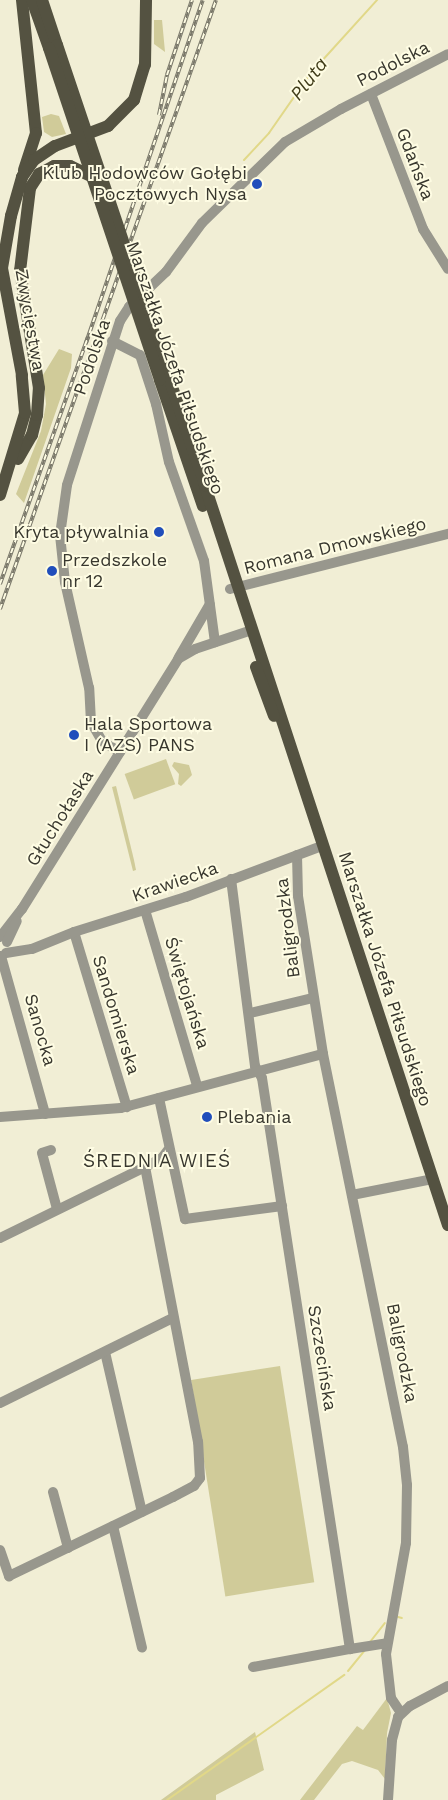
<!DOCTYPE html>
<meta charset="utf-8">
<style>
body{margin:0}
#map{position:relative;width:448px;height:1800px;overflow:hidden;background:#f1eed5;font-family:"Work Sans",sans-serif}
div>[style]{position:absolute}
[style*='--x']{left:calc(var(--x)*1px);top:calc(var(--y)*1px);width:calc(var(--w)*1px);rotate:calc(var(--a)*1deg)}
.green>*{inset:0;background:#d0cb99;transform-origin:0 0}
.stream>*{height:2px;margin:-1px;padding:0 1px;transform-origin:1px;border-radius:1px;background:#e1d888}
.minor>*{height:10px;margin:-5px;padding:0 5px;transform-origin:5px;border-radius:5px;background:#98978d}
.major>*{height:12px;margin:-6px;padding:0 6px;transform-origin:6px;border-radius:6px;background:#545241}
.rail>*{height:4px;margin-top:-2px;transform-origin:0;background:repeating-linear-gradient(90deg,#fefce3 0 5.5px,#7a786a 0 11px);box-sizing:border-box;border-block:1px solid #7a786a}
.major-bridge>*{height:12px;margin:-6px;padding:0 6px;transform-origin:6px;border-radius:6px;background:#545241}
.dots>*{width:14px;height:14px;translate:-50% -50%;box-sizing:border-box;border:2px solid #fefce3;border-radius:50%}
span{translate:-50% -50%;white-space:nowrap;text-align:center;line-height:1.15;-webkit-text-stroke:4px #fefce3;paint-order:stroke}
.street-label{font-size:18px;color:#38372e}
.poi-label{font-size:18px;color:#38372e}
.right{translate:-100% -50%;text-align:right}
.left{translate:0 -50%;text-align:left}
.water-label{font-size:19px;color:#403c19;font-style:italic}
.neighbourhood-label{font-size:19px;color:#38372e;letter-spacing:1px}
</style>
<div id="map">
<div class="green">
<i style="clip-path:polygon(154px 20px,162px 20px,165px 52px,154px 44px)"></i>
<i style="clip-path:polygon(51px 114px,59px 116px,66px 134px,52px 137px,44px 132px,42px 117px)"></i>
<i style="clip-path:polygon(59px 349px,72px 354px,71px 368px,24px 503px,16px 494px,41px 431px,46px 404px,43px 375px)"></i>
<i style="left:166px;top:759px;width:27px;height:44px;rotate:70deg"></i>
<i style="clip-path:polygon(174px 762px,189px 765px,192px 775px,181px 786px,178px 784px,179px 774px,172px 766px)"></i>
<i style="clip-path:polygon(116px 786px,134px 860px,136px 870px,133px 871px,112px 787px)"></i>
<i style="left:280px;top:1366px;width:219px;height:90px;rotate:81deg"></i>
<i style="clip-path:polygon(387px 1698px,391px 1713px,387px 1733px,385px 1779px,378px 1770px,352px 1761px,342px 1764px,314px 1800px,300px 1800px,357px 1726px,363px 1730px)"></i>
<i style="clip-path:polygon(255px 1732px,264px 1770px,216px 1795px,216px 1800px,161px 1800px)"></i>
</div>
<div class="stream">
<i style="--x:244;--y:160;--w:37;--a:-47"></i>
<i style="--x:269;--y:133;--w:72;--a:-55.2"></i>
<i style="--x:310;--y:74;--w:100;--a:-47.8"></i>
<i style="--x:398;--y:1617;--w:4;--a:14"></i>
<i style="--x:370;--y:1642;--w:24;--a:-52"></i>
<i style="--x:348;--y:1671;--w:26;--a:-51"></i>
<i style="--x:167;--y:1800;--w:217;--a:-35.2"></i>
</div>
<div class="minor">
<i style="--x:371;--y:94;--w:145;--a:68.9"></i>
<i style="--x:423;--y:229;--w:47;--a:58"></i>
<i style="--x:112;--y:341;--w:31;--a:27"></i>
<i style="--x:140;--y:355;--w:52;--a:71.9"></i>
<i style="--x:156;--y:404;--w:59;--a:77.4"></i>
<i style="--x:169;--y:462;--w:105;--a:70.5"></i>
<i style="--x:204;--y:561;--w:82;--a:82.3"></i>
<i style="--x:230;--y:589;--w:225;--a:-14.2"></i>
<i style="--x:179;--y:657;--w:61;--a:-59.7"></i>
<i style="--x:120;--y:752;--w:21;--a:-149"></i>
<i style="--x:102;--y:741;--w:22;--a:-120"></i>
<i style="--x:91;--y:722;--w:34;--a:-93"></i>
<i style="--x:89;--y:688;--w:109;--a:-102.8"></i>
<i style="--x:65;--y:582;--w:47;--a:-96.1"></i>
<i style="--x:60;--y:535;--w:50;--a:-82"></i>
<i style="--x:67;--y:485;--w:172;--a:-72.1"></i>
<i style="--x:120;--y:321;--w:17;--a:-57"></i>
<i style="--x:129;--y:307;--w:51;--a:-43.4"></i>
<i style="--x:166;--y:272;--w:61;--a:-53.7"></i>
<i style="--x:202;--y:223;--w:116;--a:-44.3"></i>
<i style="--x:285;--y:142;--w:65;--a:-30.5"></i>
<i style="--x:341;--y:109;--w:120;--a:-27.2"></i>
<i style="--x:297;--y:855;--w:41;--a:88.6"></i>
<i style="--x:298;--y:896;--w:160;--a:81"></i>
<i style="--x:323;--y:1054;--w:401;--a:78.5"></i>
<i style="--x:403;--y:1447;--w:38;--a:84"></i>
<i style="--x:407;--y:1485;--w:58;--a:91"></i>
<i style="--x:406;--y:1543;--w:113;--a:100.2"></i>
<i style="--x:386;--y:1654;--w:44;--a:83.5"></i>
<i style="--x:391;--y:1698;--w:18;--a:56"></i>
<i style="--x:231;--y:879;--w:189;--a:82.7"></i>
<i style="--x:255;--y:1066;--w:14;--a:60"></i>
<i style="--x:262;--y:1078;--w:578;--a:81.24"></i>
<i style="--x:350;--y:1649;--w:36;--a:-9"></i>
<i style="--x:145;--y:910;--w:184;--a:73.5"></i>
<i style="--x:74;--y:932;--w:183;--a:73.2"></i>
<i style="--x:0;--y:937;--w:36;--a:-52"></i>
<i style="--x:22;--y:909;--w:295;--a:-58"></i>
<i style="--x:178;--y:659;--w:20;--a:-30"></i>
<i style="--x:195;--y:649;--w:60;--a:-18.4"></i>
<i style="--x:7;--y:942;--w:23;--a:-65"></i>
<i style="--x:6;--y:953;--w:26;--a:-9"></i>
<i style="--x:32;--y:949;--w:45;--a:-22"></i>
<i style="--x:74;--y:932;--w:117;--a:-17.4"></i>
<i style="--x:186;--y:897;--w:145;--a:-20.6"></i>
<i style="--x:1;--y:956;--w:164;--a:74.4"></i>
<i style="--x:250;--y:1013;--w:65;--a:-13.4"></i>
<i style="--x:159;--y:1098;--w:124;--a:77.9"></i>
<i style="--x:185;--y:1219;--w:98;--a:-7.6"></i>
<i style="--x:0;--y:1117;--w:121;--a:-4.3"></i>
<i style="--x:121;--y:1108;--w:209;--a:-15"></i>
<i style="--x:51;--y:1150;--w:9;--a:162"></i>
<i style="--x:42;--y:1153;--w:58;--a:75"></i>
<i style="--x:352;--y:1195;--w:83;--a:-11.2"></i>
<i style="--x:0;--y:1238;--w:161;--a:-26.1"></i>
<i style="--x:145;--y:1167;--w:19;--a:-28"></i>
<i style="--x:162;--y:1158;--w:10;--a:-53"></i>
<i style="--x:105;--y:1352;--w:164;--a:77"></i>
<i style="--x:0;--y:1403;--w:193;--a:-26.2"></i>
<i style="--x:53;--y:1492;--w:58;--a:75"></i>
<i style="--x:113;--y:1526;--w:125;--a:76.6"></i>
<i style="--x:0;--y:1550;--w:28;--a:71"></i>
<i style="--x:9;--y:1576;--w:182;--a:-25.7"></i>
<i style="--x:173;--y:1497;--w:24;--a:-28"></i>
<i style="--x:194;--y:1486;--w:10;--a:-53"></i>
<i style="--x:200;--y:1478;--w:36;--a:-93"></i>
<i style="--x:198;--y:1442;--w:280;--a:-100.9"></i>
<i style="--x:253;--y:1667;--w:99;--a:-10.5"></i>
<i style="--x:388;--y:1800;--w:60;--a:-86.2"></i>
<i style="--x:392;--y:1740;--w:24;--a:-75"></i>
<i style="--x:398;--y:1717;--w:16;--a:-43"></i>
<i style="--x:410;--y:1706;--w:43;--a:-27.8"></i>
</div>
<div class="major">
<i style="--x:22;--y:0;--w:134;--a:84"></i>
<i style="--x:36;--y:133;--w:39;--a:108"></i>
<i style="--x:32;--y:0;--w:51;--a:70.5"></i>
<i style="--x:42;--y:0;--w:47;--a:71.6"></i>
<i style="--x:160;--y:380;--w:133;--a:71.2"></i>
<i style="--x:18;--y:459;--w:28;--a:-60"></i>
<i style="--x:32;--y:435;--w:21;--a:-76"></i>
<i style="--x:37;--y:415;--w:27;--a:-86"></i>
<i style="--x:39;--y:388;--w:119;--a:-99.2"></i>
<i style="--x:20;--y:271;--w:84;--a:-83.1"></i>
<i style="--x:30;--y:188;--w:17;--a:-57"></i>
<i style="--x:39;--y:174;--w:17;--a:-28"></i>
<i style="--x:54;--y:166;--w:16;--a:0"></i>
<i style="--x:70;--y:166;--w:25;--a:26"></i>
<i style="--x:205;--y:486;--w:778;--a:71.8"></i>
<i style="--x:0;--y:495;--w:86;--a:-73"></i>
<i style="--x:25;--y:413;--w:38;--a:-95"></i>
<i style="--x:22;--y:375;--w:109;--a:-100.6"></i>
<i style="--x:2;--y:268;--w:53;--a:-80.2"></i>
<i style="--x:11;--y:216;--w:41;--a:-74.2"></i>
<i style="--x:22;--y:177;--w:21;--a:-55"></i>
<i style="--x:34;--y:160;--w:25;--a:-34"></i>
<i style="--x:55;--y:146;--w:57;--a:-20.7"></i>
<i style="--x:108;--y:126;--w:37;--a:-45"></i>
<i style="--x:134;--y:100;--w:37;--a:-73"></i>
<i style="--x:145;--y:65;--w:65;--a:-89.1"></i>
<i style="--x:256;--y:667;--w:52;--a:69.8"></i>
</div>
<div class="rail">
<i style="--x:159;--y:115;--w:41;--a:-78.7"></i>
<i style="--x:167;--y:75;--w:79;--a:-71.6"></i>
<i style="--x:86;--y:343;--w:362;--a:-71.2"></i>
<i style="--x:0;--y:584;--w:262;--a:-70.4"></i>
<i style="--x:0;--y:609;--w:646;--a:-70.47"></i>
</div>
<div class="major-bridge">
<i style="--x:57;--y:45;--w:465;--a:71.4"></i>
<i style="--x:49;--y:48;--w:350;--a:71.5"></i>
</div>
<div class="dots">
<i style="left:257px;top:184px;background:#214ebb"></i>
<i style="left:159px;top:532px;background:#214ebb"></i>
<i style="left:52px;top:571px;background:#214ebb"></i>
<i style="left:74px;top:735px;background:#214ebb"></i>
<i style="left:207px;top:1117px;background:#214ebb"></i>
</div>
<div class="street-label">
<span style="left:393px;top:64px;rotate:-27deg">Podolska</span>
<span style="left:415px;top:164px;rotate:69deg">Gdańska</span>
<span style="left:30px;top:320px;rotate:80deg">Zwycięstwa</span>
<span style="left:92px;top:357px;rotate:-71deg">Podolska</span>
<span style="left:175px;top:368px;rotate:71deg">Marszałka Józefa Piłsudskiego</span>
<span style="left:335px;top:546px;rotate:-14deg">Romana Dmowskiego</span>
<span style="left:60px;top:818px;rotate:-58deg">Głuchołaska</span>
<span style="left:175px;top:882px;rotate:-19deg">Krawiecka</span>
<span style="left:288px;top:928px;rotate:-97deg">Baligrodzka</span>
<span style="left:385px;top:979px;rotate:72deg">Marszałka Józefa Piłsudskiego</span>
<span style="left:187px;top:993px;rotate:73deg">Świętojańska</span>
<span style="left:116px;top:1015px;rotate:73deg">Sandomierska</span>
<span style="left:40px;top:1030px;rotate:74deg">Sanocka</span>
<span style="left:402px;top:1353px;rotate:79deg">Baligrodzka</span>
<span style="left:322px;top:1358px;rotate:81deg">Szczecińska</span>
</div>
<div class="poi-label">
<span class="right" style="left:247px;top:184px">Klub Hodowców Gołębi<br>Pocztowych Nysa</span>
<span class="right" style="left:149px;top:532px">Kryta pływalnia</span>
<span class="left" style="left:62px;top:571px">Przedszkole<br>nr 12</span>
<span class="left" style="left:84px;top:735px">Hala Sportowa<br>I (AZS) PANS</span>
<span class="left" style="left:217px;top:1117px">Plebania</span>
</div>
<div class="water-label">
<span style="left:309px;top:79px;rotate:-52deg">Pluta</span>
</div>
<div class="neighbourhood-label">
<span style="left:157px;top:1161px">ŚREDNIA WIEŚ</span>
</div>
</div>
